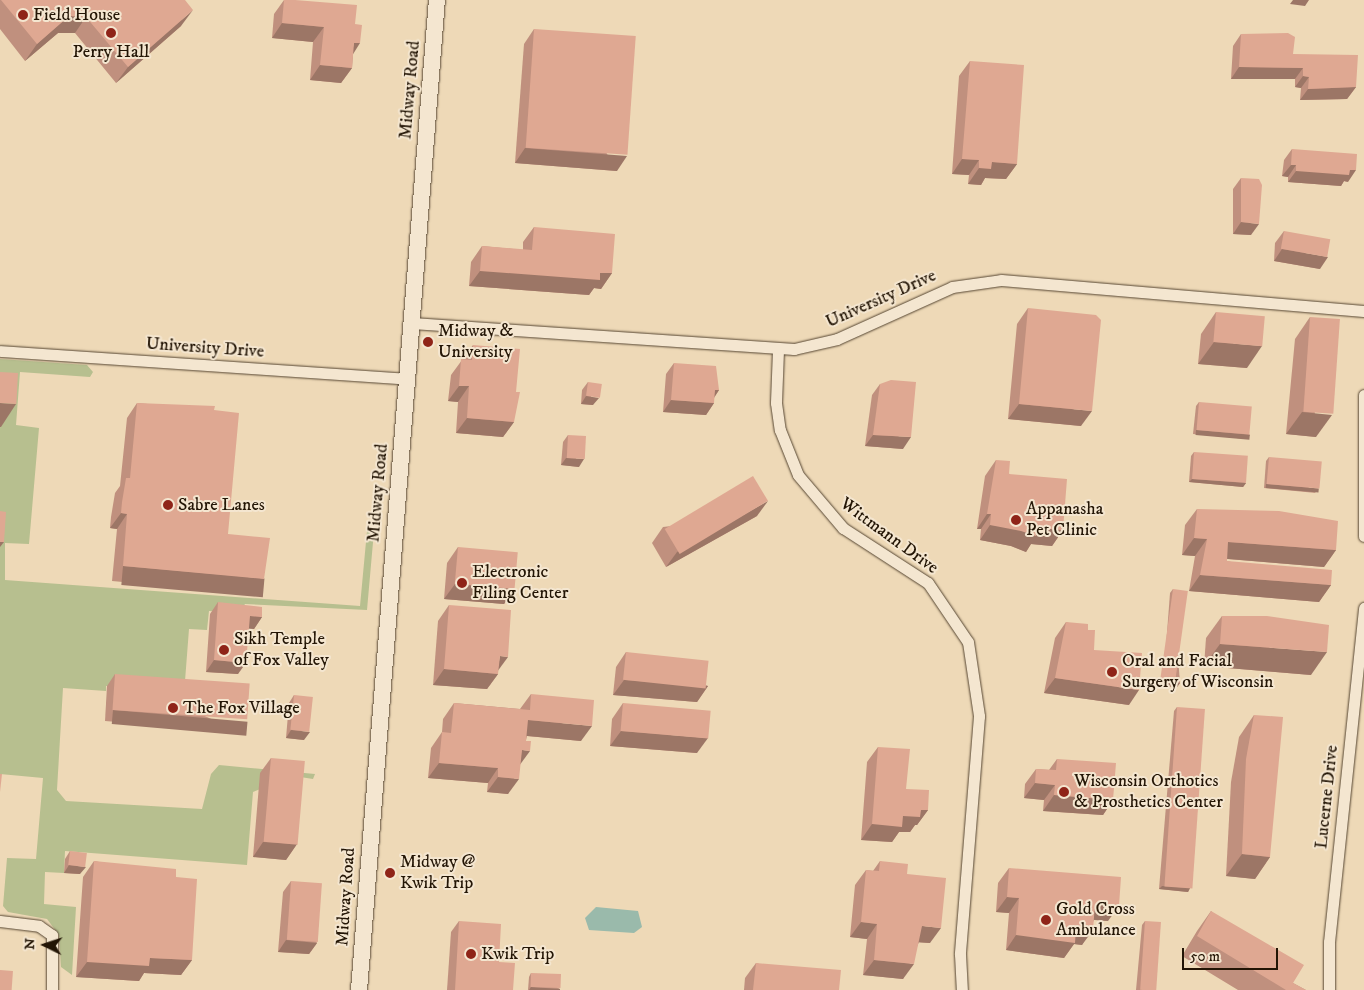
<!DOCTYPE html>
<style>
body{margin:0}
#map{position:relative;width:1364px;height:990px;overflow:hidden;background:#eed9b7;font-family:"IM FELL DW Pica",serif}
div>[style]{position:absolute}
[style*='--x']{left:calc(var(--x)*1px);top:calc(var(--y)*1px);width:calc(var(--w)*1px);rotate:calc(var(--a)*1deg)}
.green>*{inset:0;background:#b7bf8f}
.water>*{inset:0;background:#9abaab}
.roads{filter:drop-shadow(0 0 1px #564632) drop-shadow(0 0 1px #564632)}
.street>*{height:11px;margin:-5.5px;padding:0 5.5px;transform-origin:5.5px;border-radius:5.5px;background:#f4e6d0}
.secondary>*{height:16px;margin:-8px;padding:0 8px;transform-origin:8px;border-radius:8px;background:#f4e6d0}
.wall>*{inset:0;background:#c0907e}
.shaded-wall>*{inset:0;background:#9c7666;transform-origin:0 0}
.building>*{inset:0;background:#dfa892;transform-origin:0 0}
.dots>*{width:14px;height:14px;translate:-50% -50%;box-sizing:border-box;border:2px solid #f4e6d0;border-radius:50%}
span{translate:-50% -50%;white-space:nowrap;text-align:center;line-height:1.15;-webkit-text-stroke:4px #f4e6d0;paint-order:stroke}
.poi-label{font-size:18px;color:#231505}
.left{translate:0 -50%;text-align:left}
.street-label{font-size:18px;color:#231505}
.north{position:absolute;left:20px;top:920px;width:50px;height:50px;-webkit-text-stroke:4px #f4e6d0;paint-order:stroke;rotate:274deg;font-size:14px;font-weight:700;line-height:20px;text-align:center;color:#231505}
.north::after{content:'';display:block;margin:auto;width:18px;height:22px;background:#231505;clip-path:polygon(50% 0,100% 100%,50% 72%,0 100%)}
.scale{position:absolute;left:1182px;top:948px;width:96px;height:22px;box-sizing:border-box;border:2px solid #231505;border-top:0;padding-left:6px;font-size:15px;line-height:18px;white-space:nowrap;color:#231505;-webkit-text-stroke:4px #f4e6d0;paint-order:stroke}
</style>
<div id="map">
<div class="green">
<i style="clip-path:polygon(0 359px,87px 365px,93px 372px,90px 377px,20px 372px,16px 425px,39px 428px,29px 544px,5px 543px,5px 580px,360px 606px,367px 531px,374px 531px,367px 610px,245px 604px,240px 612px,209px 611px,207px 630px,189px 629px,185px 681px,242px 694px,106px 686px,106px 691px,63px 688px,57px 790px,66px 801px,202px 809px,211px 774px,219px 765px,315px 774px,313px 779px,294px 776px,253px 792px,247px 865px,65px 851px,64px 873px,45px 872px,44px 904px,76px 907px,72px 975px,61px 967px,59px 935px,47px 919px,8px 912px,3px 906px,7px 858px,36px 859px,43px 778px,0 774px)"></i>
</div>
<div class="water">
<i style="clip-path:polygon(596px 907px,638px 911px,642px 927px,634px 933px,589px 930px,585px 918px)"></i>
</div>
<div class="roads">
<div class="street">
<i style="--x:412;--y:323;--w:383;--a:3.9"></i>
<i style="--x:794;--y:349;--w:44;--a:-13.1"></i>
<i style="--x:837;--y:339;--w:126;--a:-24.3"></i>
<i style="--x:952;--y:287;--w:49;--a:-8.1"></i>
<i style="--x:1001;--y:280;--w:364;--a:4.9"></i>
<i style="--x:778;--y:350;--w:53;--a:92.2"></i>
<i style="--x:776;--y:403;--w:27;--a:82"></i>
<i style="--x:780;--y:430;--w:48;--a:68.2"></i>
<i style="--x:798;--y:475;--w:70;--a:49.7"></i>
<i style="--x:843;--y:528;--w:101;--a:32.9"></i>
<i style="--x:928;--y:583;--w:71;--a:55.9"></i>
<i style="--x:968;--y:642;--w:75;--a:81.5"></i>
<i style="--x:979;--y:716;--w:239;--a:94.6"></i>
<i style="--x:960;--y:954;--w:36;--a:87"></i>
<i style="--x:0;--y:351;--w:408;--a:3.9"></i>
<i style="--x:1364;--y:395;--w:141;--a:90"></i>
<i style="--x:0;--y:921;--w:39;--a:7"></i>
<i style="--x:39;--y:926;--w:16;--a:35"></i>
<i style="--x:52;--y:935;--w:55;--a:90"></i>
<i style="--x:1329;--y:990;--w:48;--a:-90"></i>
<i style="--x:1329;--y:942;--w:336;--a:-84"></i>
</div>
<div class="secondary">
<i style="--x:359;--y:990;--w:993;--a:-85.5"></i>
</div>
</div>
<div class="wall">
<i style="clip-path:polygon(0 0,185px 0,181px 26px,116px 83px,75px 33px,58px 33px,25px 61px,0 29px)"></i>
<i style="clip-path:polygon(284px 0,295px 0,353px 54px,352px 68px,341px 83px,310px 80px,313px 42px,272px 38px,274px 14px)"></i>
<i style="clip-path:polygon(534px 29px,617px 171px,515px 163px,524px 44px)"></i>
<i style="clip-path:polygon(1241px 34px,1293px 54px,1356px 87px,1347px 99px,1300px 100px,1301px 88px,1295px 87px,1295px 79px,1231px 79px,1233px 46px)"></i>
<i style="clip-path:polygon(970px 61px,1017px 164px,1006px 179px,985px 178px,981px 185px,968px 184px,969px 175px,952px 174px,959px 76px)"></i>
<i style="clip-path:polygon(1292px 149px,1348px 182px,1344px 181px,1341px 186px,1288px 182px,1288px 177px,1282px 176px,1284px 160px)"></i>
<i style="clip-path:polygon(1241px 178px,1251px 235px,1233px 234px,1233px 189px)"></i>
<i style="clip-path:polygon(534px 227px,612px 273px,601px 289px,594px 288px,589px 295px,469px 286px,471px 262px,482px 246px,523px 250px,523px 242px)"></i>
<i style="clip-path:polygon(1284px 231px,1320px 269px,1274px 261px,1275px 243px)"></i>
<i style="clip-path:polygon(1028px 308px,1081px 426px,1008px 419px,1017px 324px)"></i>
<i style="clip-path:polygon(1216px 312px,1247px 368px,1198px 364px,1201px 334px)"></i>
<i style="clip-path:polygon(1310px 317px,1316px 437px,1286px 434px,1295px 339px)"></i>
<i style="clip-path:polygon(473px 345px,514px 422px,503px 437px,456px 433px,458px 402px,448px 401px,451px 375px)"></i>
<i style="clip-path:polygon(674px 363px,719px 390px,714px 398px,714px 403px,706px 415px,663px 412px,666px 374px)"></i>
<i style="clip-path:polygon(588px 382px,593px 405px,581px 404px,582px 390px)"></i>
<i style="clip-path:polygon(880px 384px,903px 449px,865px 446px,872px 395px)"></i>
<i style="clip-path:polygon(1199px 402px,1250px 435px,1247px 439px,1193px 434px,1196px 406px)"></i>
<i style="clip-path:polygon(137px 403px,214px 410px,228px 534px,253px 594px,112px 581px,117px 529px,110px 528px,111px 517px,115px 493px,120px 486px,127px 418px)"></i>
<i style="clip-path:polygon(568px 435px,579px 467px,561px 465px,563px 442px)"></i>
<i style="clip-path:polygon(1194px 452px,1246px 483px,1243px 487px,1189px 482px,1191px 456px)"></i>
<i style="clip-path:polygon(1269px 457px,1316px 493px,1264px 488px,1266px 461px)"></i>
<i style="clip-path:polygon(996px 460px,1063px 530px,1052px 546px,1031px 544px,1026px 552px,1011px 546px,980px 540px,981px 529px,977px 529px,985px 476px)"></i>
<i style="clip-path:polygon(1197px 509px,1336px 550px,1324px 567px,1227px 559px,1227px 561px,1331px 585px,1319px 602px,1189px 591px,1195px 556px,1182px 555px,1185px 525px)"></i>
<i style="clip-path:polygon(757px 516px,666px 567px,652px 543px,663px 527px)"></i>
<i style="clip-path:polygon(458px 547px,515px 589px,504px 604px,444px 599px,447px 563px)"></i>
<i style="clip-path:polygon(1173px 589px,1180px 683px,1177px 687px,1163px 686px,1170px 593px)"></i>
<i style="clip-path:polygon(218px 602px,262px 617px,254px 629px,249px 628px,238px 674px,206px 672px,210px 614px)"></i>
<i style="clip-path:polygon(449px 605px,498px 671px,498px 674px,487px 689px,433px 685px,438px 621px)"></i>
<i style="clip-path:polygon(1222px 616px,1311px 675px,1204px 666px,1206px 638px)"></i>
<i style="clip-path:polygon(1066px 622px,1088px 630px,1094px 650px,1129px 705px,1044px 693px,1055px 638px)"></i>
<i style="clip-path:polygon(626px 652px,708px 686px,697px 702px,613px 695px,616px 667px)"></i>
<i style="clip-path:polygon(115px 674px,239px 732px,105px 721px,107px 686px)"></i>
<i style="clip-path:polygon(531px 694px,581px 741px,527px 736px,520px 764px,508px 794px,487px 792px,488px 783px,428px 778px,431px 748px,442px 732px,443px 719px,454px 703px,520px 709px)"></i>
<i style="clip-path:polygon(294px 695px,304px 740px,286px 738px,289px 703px)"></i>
<i style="clip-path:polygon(623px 703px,697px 753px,610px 746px,612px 719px)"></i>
<i style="clip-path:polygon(1177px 707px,1190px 888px,1188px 892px,1159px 889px,1174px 711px)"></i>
<i style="clip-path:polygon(1254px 715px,1270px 857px,1255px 879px,1226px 876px,1231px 782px,1239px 737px)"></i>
<i style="clip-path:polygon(878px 747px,906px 789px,928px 810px,917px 825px,915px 825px,910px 832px,899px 832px,892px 842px,861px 840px,867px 762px)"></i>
<i style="clip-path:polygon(271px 758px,297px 844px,286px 860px,253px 857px,260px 773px)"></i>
<i style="clip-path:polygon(1057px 759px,1113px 800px,1103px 815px,1043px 811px,1044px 800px,1024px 798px,1025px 784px,1036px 769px,1049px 770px)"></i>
<i style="clip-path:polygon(70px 851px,80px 874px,64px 873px,65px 859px)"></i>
<i style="clip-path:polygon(94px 861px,176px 877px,192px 960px,181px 975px,144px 973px,139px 981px,76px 977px,83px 877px)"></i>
<i style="clip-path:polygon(880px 861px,907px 874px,930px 943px,919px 942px,903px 979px,863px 975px,867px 939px,850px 937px,855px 885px,866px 870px,873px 871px)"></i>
<i style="clip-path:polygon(1009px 868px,1108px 921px,1094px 920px,1082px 945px,1074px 944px,1064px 958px,1006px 950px,1009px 913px,996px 912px,998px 883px)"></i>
<i style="clip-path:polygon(291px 881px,317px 943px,309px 954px,278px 952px,283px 892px)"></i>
<i style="clip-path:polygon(1211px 911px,1293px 983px,1306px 990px,1238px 990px,1182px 956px,1197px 931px)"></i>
<i style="clip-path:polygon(459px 921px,499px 962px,513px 990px,447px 990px,451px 932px)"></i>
<i style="clip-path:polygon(1145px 921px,1154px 990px,1136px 990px,1142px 925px)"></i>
<i style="clip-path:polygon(756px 963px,839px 990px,744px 990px,745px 978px)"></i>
<i style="clip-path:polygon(531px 973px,560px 989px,560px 990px,528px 990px,529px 977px)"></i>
</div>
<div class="shaded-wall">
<i style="clip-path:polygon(1293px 0,1309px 0,1305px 6px,1290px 4px)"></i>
<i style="clip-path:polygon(193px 10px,181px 26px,116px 83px,128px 67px)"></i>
<i style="clip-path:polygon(69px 16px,86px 17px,75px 33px,58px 33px,25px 61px,37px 44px)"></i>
<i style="clip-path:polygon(282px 23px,324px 27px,313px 42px,272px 38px)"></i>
<i style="clip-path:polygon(354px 43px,360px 43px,350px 59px)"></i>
<i style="clip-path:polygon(320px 65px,352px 68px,341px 83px,310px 80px)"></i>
<i style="clip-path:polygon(1239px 67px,1303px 68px,1295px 79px,1231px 79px)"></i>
<i style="clip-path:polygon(1303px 76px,1309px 77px,1301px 88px,1295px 87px)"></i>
<i style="clip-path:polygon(1356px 87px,1347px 99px,1300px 100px,1308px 89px)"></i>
<i style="clip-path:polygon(525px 148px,627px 156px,617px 171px,515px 163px)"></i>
<i style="clip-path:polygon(962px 159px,979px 160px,969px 175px,952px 174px)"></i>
<i style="clip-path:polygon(992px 162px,1017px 164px,1006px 179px,985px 178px,981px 185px,968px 184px,979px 168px)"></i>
<i style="clip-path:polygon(1291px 165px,1296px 165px,1288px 177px,1282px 176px)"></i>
<i style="clip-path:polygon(1350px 170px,1356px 170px,1348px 182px,1344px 181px,1341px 186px,1288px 182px,1296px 171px)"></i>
<i style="clip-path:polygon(1241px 222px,1259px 224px,1251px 235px,1233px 234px)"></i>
<i style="clip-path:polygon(1282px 249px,1328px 257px,1320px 269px,1274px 261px)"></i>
<i style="clip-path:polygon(480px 271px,600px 273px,612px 273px,601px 289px,594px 288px,589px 295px,469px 286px)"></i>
<i style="clip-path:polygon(1214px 342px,1262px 346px,1247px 368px,1198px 364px)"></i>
<i style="clip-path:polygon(459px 386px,469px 386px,458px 402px,448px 401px)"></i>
<i style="clip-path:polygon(715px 390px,719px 390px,711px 402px)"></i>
<i style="clip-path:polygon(586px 396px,599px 398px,593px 405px,581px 404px)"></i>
<i style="clip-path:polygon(671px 400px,714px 403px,706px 415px,663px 412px)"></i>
<i style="clip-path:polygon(0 403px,16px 404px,1px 427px,0 427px)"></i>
<i style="clip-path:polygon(1019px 404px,1092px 411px,1081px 426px,1008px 419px)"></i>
<i style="clip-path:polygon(1302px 412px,1332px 415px,1316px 437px,1286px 434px)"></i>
<i style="clip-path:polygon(467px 418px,514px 422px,503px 437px,456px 433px)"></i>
<i style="left:1196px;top:430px;width:54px;height:5px;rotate:5deg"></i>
<i style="clip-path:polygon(873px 435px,911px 437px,903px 449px,865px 446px)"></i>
<i style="clip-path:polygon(566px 458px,584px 459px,579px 467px,561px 465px)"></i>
<i style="clip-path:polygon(1192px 479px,1246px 483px,1243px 487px,1189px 482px)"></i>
<i style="left:1266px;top:484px;width:53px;height:4px;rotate:5deg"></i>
<i style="clip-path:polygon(768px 501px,757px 516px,666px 567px,677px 552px)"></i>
<i style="clip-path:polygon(121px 513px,127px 514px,117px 529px,110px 528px)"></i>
<i style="clip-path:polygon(987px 514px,991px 514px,981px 529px,977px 529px)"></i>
<i style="clip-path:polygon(990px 525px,1037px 528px,1063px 530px,1052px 546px,1031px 544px,1026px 552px,1011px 546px,980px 540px)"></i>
<i style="clip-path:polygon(1194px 538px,1207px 539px,1195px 556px,1182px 555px)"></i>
<i style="clip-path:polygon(0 542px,4px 542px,0 547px)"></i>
<i style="clip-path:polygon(1228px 542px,1336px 550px,1324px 567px,1217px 558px)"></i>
<i style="left:123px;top:566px;width:142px;height:19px;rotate:5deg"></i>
<i style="clip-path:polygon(1200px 575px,1331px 585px,1319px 602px,1189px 591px)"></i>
<i style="clip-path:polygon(455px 584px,515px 589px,504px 604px,444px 599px)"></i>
<i style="clip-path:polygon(250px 616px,262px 617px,254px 629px,241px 628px)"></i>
<i style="clip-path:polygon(1220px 644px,1327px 652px,1311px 675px,1204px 666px)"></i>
<i style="clip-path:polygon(500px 656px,508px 657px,497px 672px)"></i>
<i style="clip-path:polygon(214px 660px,246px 663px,238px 674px,206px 672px)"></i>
<i style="clip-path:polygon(444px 669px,498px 674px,487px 689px,433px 685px)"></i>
<i style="clip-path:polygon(1055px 678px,1139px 690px,1129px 705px,1044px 693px)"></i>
<i style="clip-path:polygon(624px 680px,708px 686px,697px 702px,613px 695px)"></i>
<i style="clip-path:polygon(1165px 682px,1180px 683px,1177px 687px,1163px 686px)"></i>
<i style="left:113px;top:710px;width:135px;height:14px;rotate:5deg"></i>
<i style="clip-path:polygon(528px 720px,592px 726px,581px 741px,517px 735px)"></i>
<i style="clip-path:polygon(291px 730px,310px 732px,304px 740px,286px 738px)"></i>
<i style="clip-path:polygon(621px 731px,708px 738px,697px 753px,610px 746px)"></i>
<i style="clip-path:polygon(522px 750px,530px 751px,519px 766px)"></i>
<i style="clip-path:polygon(439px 763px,498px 768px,488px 783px,428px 778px)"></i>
<i style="clip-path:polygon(498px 777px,519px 779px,508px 794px,487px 792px)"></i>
<i style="clip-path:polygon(1035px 783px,1055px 785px,1044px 800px,1024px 798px)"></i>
<i style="clip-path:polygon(1054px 795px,1113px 800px,1103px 815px,1043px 811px)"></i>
<i style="clip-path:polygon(921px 810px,928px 810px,917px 825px,915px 825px,910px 832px,899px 832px,892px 842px,861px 840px,872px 824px)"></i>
<i style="clip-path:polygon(263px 842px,297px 844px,286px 860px,253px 857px)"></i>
<i style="clip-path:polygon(1242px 854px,1270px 857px,1255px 879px,1226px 876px)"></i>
<i style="clip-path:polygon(69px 865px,86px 867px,80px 874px,64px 873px)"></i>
<i style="clip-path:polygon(1162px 886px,1190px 888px,1188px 892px,1159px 889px)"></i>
<i style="clip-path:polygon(1007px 897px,1019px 898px,1009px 913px,996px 912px)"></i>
<i style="clip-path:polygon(1095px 904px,1119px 906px,1108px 921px,1084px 919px)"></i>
<i style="clip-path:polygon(861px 922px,877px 924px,867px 939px,850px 937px)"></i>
<i style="clip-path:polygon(922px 926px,941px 928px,930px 943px,912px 942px)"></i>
<i style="clip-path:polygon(1076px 928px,1093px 930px,1082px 945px,1074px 944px,1064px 958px,1006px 950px,1016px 935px)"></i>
<i style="clip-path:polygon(286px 940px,317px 943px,309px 954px,278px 952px)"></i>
<i style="clip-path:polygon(150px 958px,192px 960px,181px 975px,144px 973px,139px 981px,76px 977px,87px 962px)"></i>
<i style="clip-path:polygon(874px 960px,914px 964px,903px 979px,863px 975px)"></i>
<i style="clip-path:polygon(531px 987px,560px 989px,560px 990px,529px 990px)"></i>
</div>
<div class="building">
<i style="clip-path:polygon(1px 0,185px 0,193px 10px,128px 67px,86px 17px,69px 16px,37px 44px)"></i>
<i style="clip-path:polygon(284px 0,295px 0,357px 5px,355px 24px,362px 25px,360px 43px,354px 43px,352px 68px,320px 65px,324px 27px,282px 23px)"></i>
<i style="left:534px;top:29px;width:102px;height:119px;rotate:4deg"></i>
<i style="clip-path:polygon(1288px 33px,1295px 37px,1293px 54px,1358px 55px,1356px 87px,1308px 89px,1309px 77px,1303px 76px,1303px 68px,1239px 67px,1241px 34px)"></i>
<i style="clip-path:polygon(970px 61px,1024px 65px,1017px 164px,992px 162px,991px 169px,979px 168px,979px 160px,962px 159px)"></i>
<i style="clip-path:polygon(1292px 149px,1357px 154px,1356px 170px,1350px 170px,1349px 175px,1296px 171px,1296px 165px,1291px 165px)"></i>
<i style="clip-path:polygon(1241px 178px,1259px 179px,1262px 185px,1259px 224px,1241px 222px)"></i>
<i style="clip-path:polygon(534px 227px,615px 234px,612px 273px,600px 273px,600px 280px,480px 271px,482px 246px,532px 250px)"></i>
<i style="left:1284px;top:231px;width:47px;height:18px;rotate:10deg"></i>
<i style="clip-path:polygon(1028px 308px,1096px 315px,1101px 320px,1092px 411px,1019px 404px)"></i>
<i style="left:1216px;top:312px;width:49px;height:30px;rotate:5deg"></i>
<i style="left:1310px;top:317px;width:30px;height:95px;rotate:4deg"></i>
<i style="clip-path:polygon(473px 345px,520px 349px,516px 392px,520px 392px,514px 422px,467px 418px,469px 386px,459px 386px,461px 359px,472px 360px)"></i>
<i style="clip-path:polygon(674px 363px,716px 366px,719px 390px,715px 390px,714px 403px,671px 400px)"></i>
<i style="left:0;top:372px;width:18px;height:31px;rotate:3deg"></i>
<i style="clip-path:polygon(891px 380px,916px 382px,911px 437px,873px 435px,880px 384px)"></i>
<i style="left:588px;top:382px;width:14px;height:14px;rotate:8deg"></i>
<i style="left:1199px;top:402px;width:53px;height:28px;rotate:5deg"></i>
<i style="clip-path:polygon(137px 403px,215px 406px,214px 410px,239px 413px,228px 534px,270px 538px,264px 579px,123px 566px,127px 514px,121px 513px,122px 502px,126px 478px,130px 478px)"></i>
<i style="left:568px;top:435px;width:18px;height:23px;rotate:3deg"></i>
<i style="left:1194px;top:452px;width:54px;height:27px;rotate:4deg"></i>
<i style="left:1269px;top:457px;width:53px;height:27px;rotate:5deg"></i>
<i style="clip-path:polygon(996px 460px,1010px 461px,1009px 474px,1067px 479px,1063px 530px,1037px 528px,1036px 536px,1021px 531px,990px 525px,991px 514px,987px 514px)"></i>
<i style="left:753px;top:476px;width:29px;height:103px;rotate:59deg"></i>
<i style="clip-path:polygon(1197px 509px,1279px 511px,1338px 521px,1336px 550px,1228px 542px,1227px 561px,1332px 570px,1331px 585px,1200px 575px,1207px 539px,1194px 538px)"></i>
<i style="clip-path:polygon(0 511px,6px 512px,4px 542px,0 542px)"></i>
<i style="left:458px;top:547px;width:60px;height:37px;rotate:5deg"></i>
<i style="left:1173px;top:589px;width:15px;height:93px;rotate:8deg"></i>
<i style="clip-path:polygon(218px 602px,262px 607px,262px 617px,250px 616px,246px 663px,214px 660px)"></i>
<i style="clip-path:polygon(449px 605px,511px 610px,508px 657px,500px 656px,498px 674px,444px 669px)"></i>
<i style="clip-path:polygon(1222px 616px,1267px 616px,1329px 625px,1327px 652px,1220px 644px)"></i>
<i style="clip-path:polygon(1066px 622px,1088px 624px,1088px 630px,1095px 630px,1094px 650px,1142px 653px,1139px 690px,1055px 678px)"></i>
<i style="left:626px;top:652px;width:83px;height:28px;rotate:6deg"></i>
<i style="left:115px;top:674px;width:135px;height:36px;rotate:4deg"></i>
<i style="clip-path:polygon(531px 694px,594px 700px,592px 726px,528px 720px,526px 741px,531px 741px,530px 751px,522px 750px,519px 779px,498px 777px,498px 768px,439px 763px,442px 732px,451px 733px,454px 703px,530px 710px)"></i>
<i style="left:294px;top:695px;width:19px;height:35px;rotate:6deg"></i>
<i style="left:623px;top:703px;width:88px;height:28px;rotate:5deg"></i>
<i style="left:1177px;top:707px;width:28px;height:180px;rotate:4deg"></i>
<i style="clip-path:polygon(1254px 715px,1283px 717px,1270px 857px,1242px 854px,1246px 759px)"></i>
<i style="clip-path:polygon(878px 747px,910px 749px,906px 789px,929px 790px,928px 810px,921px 810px,920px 817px,903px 816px,902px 827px,872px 824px)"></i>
<i style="left:271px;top:758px;width:34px;height:84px;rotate:5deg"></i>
<i style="clip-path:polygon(1057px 759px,1116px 763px,1113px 800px,1054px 795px,1055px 785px,1035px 783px,1036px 769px,1056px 770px)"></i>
<i style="clip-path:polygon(0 774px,2px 774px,0 792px)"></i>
<i style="left:70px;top:851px;width:17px;height:14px;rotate:7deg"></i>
<i style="clip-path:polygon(94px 861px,176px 869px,176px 877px,197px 879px,192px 960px,150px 958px,149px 966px,87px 962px)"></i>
<i style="clip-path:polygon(880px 861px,908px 864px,907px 874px,946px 878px,941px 928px,922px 926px,914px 964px,874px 960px,877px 924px,861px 922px,866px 870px,879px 871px)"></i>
<i style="clip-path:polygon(1009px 868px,1121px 877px,1119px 906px,1095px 904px,1093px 930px,1076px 928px,1075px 943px,1016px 935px,1019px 898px,1007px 897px)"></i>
<i style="left:291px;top:881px;width:31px;height:59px;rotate:4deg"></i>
<i style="clip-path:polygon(1211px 911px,1304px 965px,1293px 983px,1306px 990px,1286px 990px,1197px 936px)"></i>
<i style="clip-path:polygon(459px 921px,501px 924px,499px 962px,515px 963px,513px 990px,455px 990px)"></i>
<i style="left:1145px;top:921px;width:16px;height:69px;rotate:4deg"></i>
<i style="clip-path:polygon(756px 963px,841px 970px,839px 990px,753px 990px)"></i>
<i style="left:0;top:970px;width:13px;height:20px;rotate:4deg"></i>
<i style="left:531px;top:973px;width:30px;height:14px;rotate:2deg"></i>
</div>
<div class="dots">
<i style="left:23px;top:15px;background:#8f2418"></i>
<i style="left:111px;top:33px;background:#8f2418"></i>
<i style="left:428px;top:342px;background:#8f2418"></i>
<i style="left:168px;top:505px;background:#8f2418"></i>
<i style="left:1016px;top:520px;background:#8f2418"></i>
<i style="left:462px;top:583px;background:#8f2418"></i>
<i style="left:224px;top:650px;background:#8f2418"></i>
<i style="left:1112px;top:672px;background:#8f2418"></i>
<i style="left:173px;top:708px;background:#8f2418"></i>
<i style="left:1064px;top:792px;background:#8f2418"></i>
<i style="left:390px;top:873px;background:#8f2418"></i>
<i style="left:1046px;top:920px;background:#8f2418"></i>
<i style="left:471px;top:954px;background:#8f2418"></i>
</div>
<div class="poi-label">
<span class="left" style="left:33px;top:15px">Field House</span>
<span style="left:111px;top:52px">Perry Hall</span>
<span class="left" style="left:438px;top:342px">Midway &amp;<br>University</span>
<span class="left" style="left:178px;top:505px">Sabre Lanes</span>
<span class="left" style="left:1026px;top:520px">Appanasha<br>Pet Clinic</span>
<span class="left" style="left:472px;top:583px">Electronic<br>Filing Center</span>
<span class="left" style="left:234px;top:650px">Sikh Temple<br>of Fox Valley</span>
<span class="left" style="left:1122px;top:672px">Oral and Facial<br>Surgery of Wisconsin</span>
<span class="left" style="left:183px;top:708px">The Fox Village</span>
<span class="left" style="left:1074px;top:792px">Wisconsin Orthotics<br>&amp; Prosthetics Center</span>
<span class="left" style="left:400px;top:873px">Midway @<br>Kwik Trip</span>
<span class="left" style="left:1056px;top:920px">Gold Cross<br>Ambulance</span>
<span class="left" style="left:481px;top:954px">Kwik Trip</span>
</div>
<div class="street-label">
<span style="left:410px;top:90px;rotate:-85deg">Midway Road</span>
<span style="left:881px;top:299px;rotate:-24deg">University Drive</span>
<span style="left:205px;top:348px;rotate:4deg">University Drive</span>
<span style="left:378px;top:493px;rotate:-85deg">Midway Road</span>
<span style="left:889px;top:536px;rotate:36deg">Wittmann Drive</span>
<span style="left:1327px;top:797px;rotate:-84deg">Lucerne Drive</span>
<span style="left:346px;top:897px;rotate:-86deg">Midway Road</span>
</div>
<div class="north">N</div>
<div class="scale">50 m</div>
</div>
